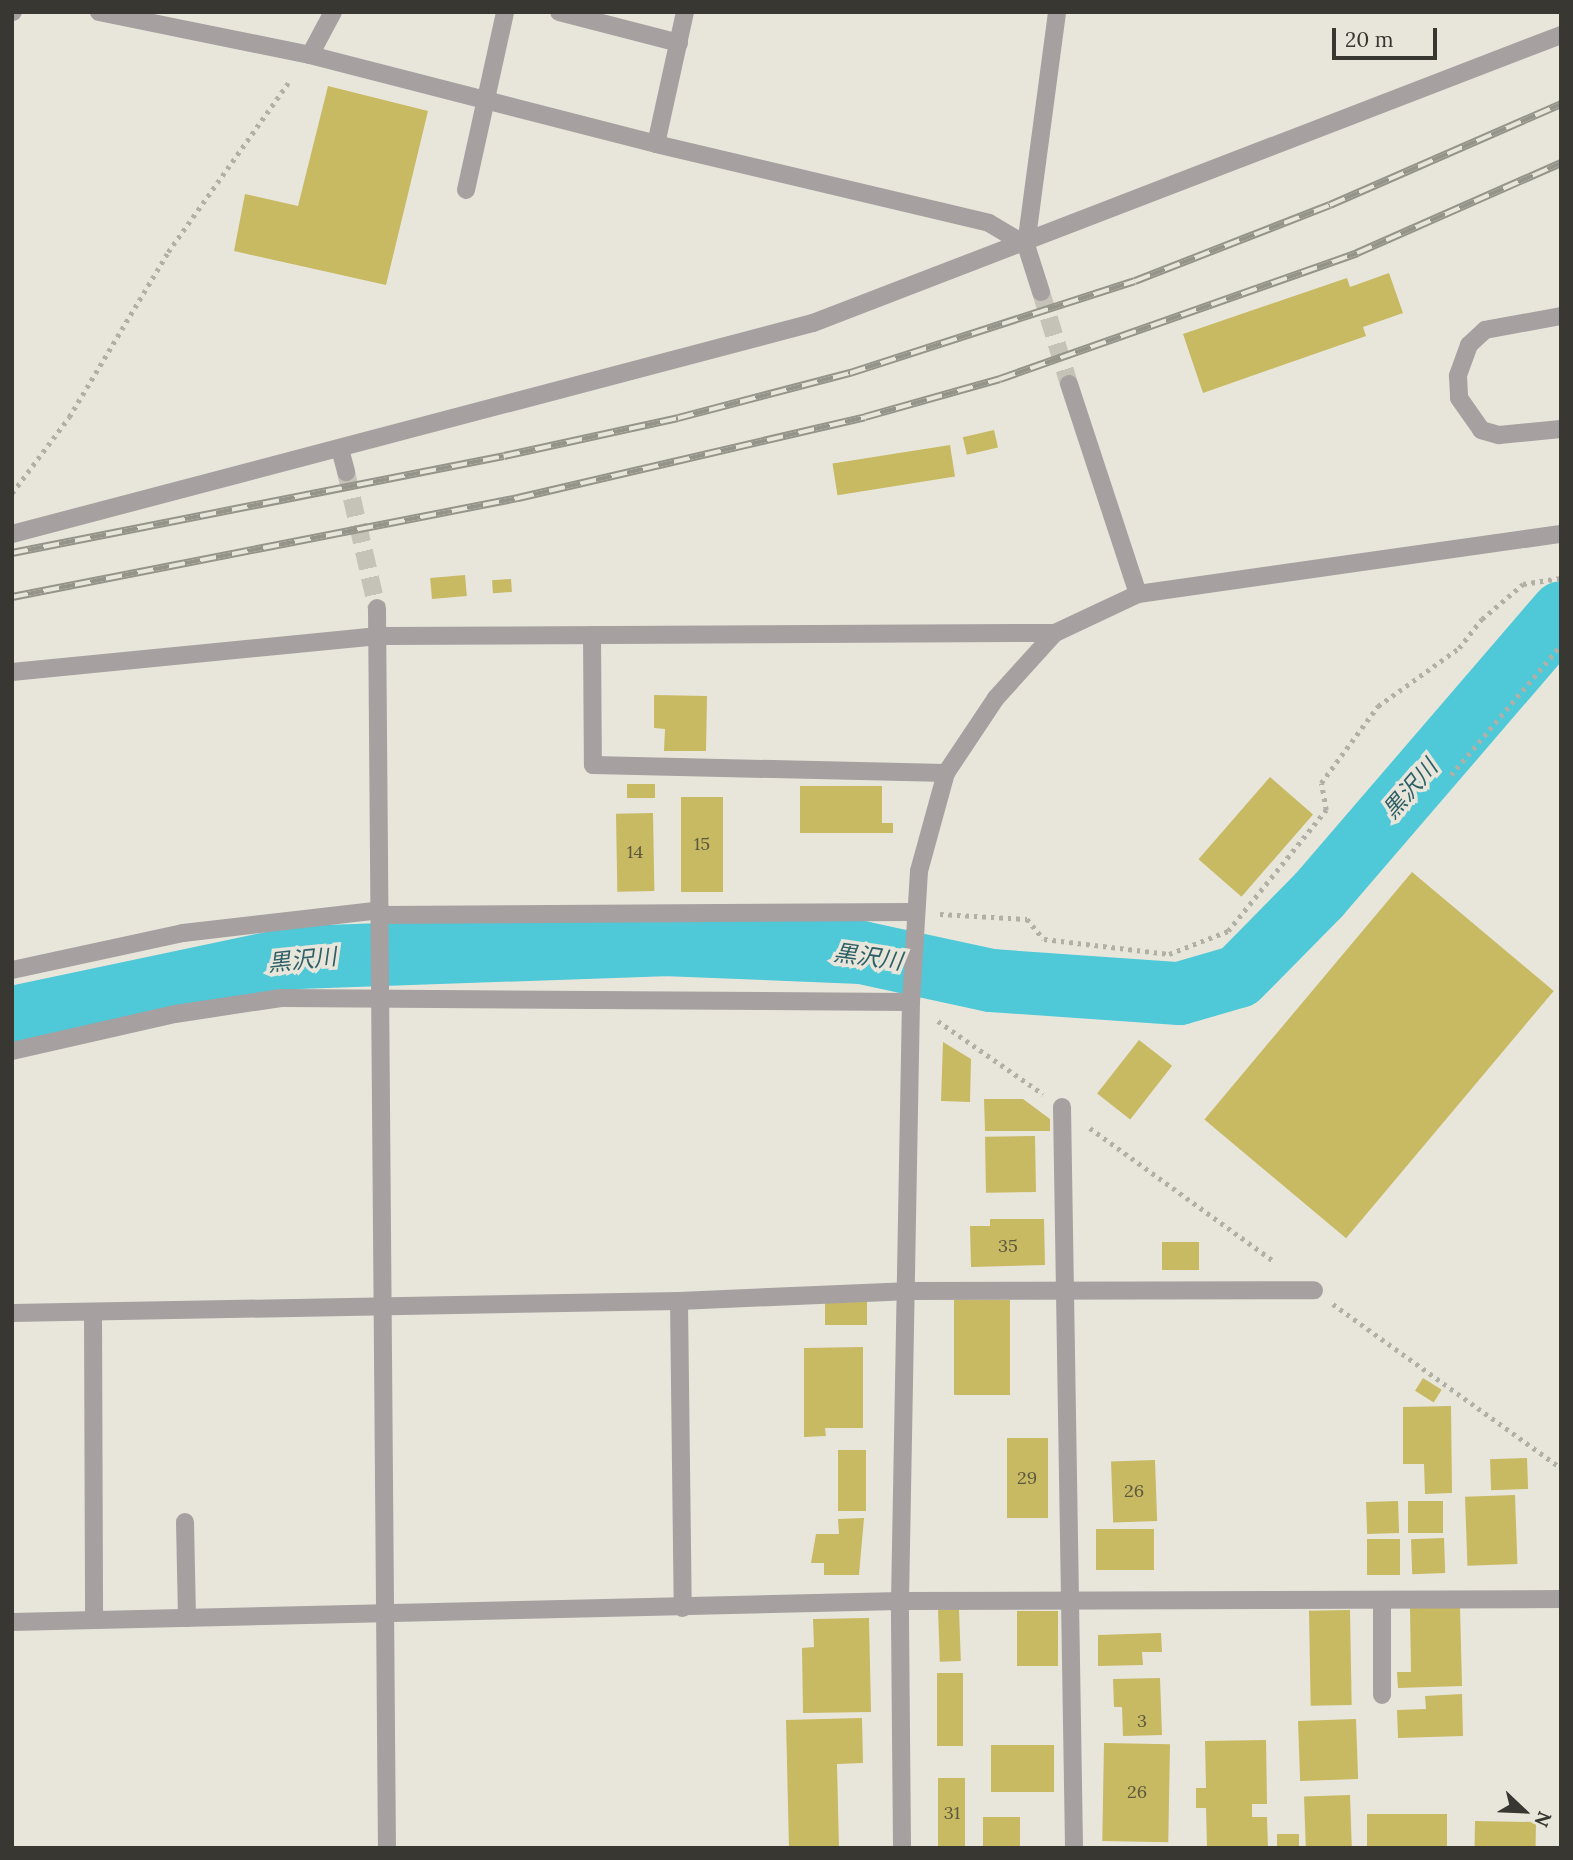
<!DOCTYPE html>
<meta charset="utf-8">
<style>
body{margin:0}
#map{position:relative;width:1573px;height:1860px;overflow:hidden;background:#e8e6da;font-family:Lora,"Noto Sans JP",serif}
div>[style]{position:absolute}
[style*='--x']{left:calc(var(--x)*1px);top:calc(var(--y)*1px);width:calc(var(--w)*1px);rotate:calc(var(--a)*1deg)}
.river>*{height:63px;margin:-31.5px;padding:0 31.5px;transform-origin:31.5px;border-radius:31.5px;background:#4fc8d8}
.building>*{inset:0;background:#c8b963;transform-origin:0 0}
.minor-tunnel>*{height:18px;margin-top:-9px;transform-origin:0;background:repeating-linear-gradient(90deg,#c5c3b8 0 18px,transparent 0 27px)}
.path>*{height:4.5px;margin-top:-2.25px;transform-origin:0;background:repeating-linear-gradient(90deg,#b1b0a6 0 3.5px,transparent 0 8.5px)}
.minor>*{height:18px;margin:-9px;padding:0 9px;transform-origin:9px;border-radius:9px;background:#a6a0a1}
.rail>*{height:8px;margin-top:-4px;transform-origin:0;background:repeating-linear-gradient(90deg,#e8e6da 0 16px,#95948b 0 32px);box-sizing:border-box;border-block:2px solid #95948b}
span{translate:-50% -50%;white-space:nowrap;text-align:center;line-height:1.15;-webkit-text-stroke:7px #e8e6da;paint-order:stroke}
.number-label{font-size:18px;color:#5c583e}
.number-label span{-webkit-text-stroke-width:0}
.water-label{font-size:23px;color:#2e6067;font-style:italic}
.frame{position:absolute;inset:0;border:14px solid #383732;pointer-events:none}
.north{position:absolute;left:1489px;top:1776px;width:70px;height:70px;-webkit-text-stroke:5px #e8e6da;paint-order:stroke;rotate:113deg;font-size:19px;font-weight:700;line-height:28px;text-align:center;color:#383732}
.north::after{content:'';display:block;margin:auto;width:24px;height:32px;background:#383732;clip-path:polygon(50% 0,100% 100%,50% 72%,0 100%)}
.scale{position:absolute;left:1332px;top:28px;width:105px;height:32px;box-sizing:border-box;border:4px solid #383732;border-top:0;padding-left:9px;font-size:21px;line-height:24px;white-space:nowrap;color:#383732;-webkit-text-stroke:5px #e8e6da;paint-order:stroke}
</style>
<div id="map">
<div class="river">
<i style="--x:12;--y:1017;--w:291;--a:-11.9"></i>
<i style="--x:297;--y:957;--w:366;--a:-2"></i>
<i style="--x:663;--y:944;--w:198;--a:2.3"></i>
<i style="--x:861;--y:952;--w:133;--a:12.2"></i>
<i style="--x:991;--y:980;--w:188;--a:4"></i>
<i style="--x:1179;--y:993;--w:61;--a:-16.1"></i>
<i style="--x:1238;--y:976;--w:114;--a:-45.4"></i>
<i style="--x:1318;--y:895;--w:373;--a:-49.3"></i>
</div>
<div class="building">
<i style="clip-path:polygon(328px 86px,428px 111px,386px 285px,234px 251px,245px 194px,298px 206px)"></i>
<i style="clip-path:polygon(1389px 273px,1403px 313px,1363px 327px,1366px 336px,1203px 393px,1183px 334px,1347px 278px,1350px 287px)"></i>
<i style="left:994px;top:430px;width:18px;height:32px;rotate:77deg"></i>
<i style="left:950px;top:445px;width:32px;height:119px;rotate:81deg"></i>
<i style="left:465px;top:575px;width:21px;height:35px;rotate:85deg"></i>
<i style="left:511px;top:579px;width:13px;height:19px;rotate:86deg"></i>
<i style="clip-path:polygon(654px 695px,707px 696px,706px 751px,664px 751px,665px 729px,654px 728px)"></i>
<i style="left:1270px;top:777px;width:57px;height:109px;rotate:41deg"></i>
<i style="left:655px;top:784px;width:14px;height:28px;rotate:90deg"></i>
<i style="clip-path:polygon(800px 786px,882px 786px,882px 823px,893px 823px,893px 833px,800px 833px)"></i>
<i style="left:681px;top:797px;width:42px;height:95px"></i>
<i style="left:653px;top:813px;width:78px;height:37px;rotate:89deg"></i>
<i style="left:1412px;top:872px;width:185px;height:323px;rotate:40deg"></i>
<i style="left:1139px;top:1040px;width:42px;height:68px;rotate:38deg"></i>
<i style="clip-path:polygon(943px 1042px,971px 1059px,970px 1102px,941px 1101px)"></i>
<i style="clip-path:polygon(984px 1099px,1023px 1099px,1050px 1119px,1050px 1131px,985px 1131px)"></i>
<i style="left:1035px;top:1136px;width:56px;height:50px;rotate:89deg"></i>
<i style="clip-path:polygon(990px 1219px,1044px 1219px,1045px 1265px,971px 1267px,970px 1226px,990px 1226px)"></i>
<i style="left:1162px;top:1242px;width:37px;height:28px"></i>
<i style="left:867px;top:1300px;width:25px;height:42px;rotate:90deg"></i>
<i style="left:954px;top:1300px;width:56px;height:95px"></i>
<i style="clip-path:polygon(863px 1347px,863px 1428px,825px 1428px,826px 1436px,804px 1437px,804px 1348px)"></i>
<i style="left:1423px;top:1378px;width:22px;height:15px;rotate:32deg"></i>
<i style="clip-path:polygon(1451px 1406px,1452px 1493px,1425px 1494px,1424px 1464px,1403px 1464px,1403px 1407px)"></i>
<i style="left:1048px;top:1438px;width:80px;height:41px;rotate:90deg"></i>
<i style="left:838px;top:1450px;width:28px;height:61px"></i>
<i style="left:1527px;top:1458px;width:31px;height:37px;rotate:88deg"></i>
<i style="left:1155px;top:1460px;width:61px;height:44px;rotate:88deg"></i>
<i style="left:1515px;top:1495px;width:69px;height:50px;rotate:88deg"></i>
<i style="left:1398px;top:1501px;width:32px;height:32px;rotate:88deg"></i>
<i style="left:1443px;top:1501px;width:32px;height:35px;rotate:90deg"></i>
<i style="clip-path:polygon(864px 1518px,859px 1575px,824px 1575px,824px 1563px,811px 1563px,816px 1534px,839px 1534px,838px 1519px)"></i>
<i style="left:1154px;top:1529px;width:41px;height:58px;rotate:90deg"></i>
<i style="left:1444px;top:1538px;width:35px;height:33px;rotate:88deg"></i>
<i style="left:1400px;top:1539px;width:36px;height:33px;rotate:90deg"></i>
<i style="clip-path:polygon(1460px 1606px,1462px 1686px,1398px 1688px,1397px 1672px,1411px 1672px,1410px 1608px)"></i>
<i style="left:959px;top:1609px;width:52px;height:21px;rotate:88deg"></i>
<i style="left:1350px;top:1610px;width:95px;height:41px;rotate:89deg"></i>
<i style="left:1058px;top:1611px;width:55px;height:41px;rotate:90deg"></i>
<i style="clip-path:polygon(869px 1618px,871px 1712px,803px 1713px,802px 1648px,814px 1647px,813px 1619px)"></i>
<i style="clip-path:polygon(1161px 1633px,1162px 1652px,1142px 1652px,1143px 1665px,1098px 1666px,1098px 1635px)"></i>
<i style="left:937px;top:1673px;width:26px;height:73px"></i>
<i style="clip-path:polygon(1160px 1678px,1162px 1735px,1123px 1736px,1122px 1707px,1114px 1707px,1113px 1679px)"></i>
<i style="clip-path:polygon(1462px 1694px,1463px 1736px,1398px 1738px,1397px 1710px,1426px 1709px,1425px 1696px)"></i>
<i style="clip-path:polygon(862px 1718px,863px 1763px,837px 1764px,839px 1848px,789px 1848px,786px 1720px)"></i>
<i style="left:1356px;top:1719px;width:60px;height:58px;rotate:88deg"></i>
<i style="clip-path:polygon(1266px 1740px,1267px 1804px,1252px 1804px,1252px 1817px,1267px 1817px,1268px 1848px,1207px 1848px,1206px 1808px,1196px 1808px,1196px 1788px,1206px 1788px,1205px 1741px)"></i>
<i style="left:1104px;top:1743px;width:66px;height:98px;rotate:1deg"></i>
<i style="left:1054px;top:1745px;width:47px;height:63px;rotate:90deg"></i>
<i style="left:938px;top:1778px;width:27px;height:70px"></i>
<i style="left:1350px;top:1795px;width:53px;height:46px;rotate:88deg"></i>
<i style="left:1447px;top:1814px;width:34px;height:80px;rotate:90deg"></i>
<i style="left:983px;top:1817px;width:37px;height:31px"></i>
<i style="left:1475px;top:1821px;width:61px;height:27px;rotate:1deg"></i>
<i style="left:1277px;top:1834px;width:22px;height:14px"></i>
</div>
<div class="minor-tunnel">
<i style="--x:1041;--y:292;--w:96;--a:73.1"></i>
<i style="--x:346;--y:472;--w:139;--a:77.2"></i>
</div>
<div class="path">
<i style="--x:12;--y:493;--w:95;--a:-53.1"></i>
<i style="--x:69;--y:417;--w:192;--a:-59"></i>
<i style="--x:168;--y:252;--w:212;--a:-54.6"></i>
<i style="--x:1451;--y:775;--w:170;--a:-49.8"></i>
<i style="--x:940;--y:914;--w:87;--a:3.3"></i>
<i style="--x:1027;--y:919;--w:26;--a:50"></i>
<i style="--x:1044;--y:939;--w:126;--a:6.8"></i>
<i style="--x:1169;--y:954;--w:63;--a:-21.3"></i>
<i style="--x:1228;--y:931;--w:156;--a:-51"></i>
<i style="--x:1326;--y:810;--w:27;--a:-100"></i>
<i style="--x:1321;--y:783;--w:96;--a:-53.5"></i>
<i style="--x:1378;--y:706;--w:100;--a:-35.6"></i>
<i style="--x:1459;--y:648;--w:37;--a:-52"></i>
<i style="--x:1482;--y:619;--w:54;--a:-40.5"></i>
<i style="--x:1523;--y:584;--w:38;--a:-9"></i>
<i style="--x:938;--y:1021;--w:128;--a:34.8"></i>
<i style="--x:1090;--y:1128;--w:228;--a:35.9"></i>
<i style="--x:1333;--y:1304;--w:281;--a:35.7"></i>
</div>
<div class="minor">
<i style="--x:12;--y:12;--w:1;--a:0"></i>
<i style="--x:99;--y:12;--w:215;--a:11.5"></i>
<i style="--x:310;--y:55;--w:357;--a:14.4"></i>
<i style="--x:656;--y:144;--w:342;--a:13.3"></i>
<i style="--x:989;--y:223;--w:43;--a:30.7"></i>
<i style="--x:559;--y:12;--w:124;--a:14.5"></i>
<i style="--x:310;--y:55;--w:49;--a:-61.9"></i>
<i style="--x:656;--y:144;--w:135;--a:-77.6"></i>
<i style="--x:466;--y:190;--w:182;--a:-77.6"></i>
<i style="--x:1041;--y:292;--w:49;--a:-107.7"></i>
<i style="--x:1026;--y:245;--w:235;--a:-82.4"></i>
<i style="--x:1561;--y:316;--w:77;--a:169.6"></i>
<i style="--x:1485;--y:330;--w:22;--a:137"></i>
<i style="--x:1469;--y:345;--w:33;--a:110"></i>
<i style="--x:1458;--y:376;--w:22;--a:87"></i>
<i style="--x:1459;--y:398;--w:39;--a:55"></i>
<i style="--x:1481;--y:430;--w:19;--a:16"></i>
<i style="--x:1499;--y:435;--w:62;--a:-5.5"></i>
<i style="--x:1069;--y:384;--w:221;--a:71.8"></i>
<i style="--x:340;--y:449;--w:24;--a:75"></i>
<i style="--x:12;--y:534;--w:828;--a:-14.76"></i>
<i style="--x:813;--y:323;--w:802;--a:-21.06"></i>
<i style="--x:377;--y:608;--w:1240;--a:89.54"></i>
<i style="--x:592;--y:635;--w:130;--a:89.6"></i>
<i style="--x:593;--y:765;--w:353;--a:1.3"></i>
<i style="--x:12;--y:672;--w:371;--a:-5.6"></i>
<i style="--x:381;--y:636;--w:674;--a:-0.26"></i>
<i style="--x:381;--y:915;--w:534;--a:-0.32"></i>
<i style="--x:12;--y:970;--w:175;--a:-12.2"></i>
<i style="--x:183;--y:933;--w:199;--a:-6.6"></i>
<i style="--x:12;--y:1051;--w:167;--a:-12.8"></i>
<i style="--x:175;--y:1014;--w:107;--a:-8.6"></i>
<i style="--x:281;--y:998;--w:630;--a:0.36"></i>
<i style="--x:1062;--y:1107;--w:741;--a:89.07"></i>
<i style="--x:679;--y:1301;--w:307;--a:89.3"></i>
<i style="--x:93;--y:1312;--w:308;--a:89.8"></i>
<i style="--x:12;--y:1313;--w:667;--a:-1.03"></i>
<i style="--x:679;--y:1301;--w:226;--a:-2.5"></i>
<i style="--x:905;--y:1291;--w:409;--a:-0.1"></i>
<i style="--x:185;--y:1522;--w:96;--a:88.8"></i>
<i style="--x:1382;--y:1600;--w:95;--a:90"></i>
<i style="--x:12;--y:1622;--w:888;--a:-1.35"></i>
<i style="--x:900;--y:1601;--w:661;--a:-0.17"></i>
<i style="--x:902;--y:1848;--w:247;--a:-90.5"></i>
<i style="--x:900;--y:1601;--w:599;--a:-88.95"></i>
<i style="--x:911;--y:1002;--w:131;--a:-86.5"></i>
<i style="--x:919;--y:871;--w:102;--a:-74.6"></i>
<i style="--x:946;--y:773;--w:90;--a:-56.3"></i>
<i style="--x:996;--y:698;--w:88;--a:-47.8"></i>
<i style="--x:1055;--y:633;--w:92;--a:-25.2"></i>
<i style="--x:1138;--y:594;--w:427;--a:-8.1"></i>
</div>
<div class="rail">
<i style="--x:12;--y:553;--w:501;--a:-11.15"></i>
<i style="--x:504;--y:456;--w:178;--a:-12.3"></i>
<i style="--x:678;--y:418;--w:178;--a:-14.7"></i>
<i style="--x:850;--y:373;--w:299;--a:-17.9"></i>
<i style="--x:1135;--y:281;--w:209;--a:-21.3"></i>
<i style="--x:1330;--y:205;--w:252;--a:-23.6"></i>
<i style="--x:12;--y:597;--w:516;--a:-11.07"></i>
<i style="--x:518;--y:498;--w:356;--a:-13.1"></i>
<i style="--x:865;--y:417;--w:140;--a:-15.7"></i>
<i style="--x:1000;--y:379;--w:379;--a:-19.4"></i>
<i style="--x:1357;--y:253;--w:223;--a:-23.8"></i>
</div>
<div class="number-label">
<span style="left:702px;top:844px">15</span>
<span style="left:635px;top:852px">14</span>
<span style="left:1008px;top:1246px">35</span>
<span style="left:1027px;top:1478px">29</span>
<span style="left:1134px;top:1491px">26</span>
<span style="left:1142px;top:1721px">3</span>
<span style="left:1137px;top:1792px">26</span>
<span style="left:952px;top:1813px">31</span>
</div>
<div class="water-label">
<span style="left:1410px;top:789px;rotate:-49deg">黒沢川</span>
<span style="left:868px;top:957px;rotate:8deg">黒沢川</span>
<span style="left:302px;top:960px;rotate:-6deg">黒沢川</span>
</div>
<div class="frame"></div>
<div class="north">N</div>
<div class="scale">20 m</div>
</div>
